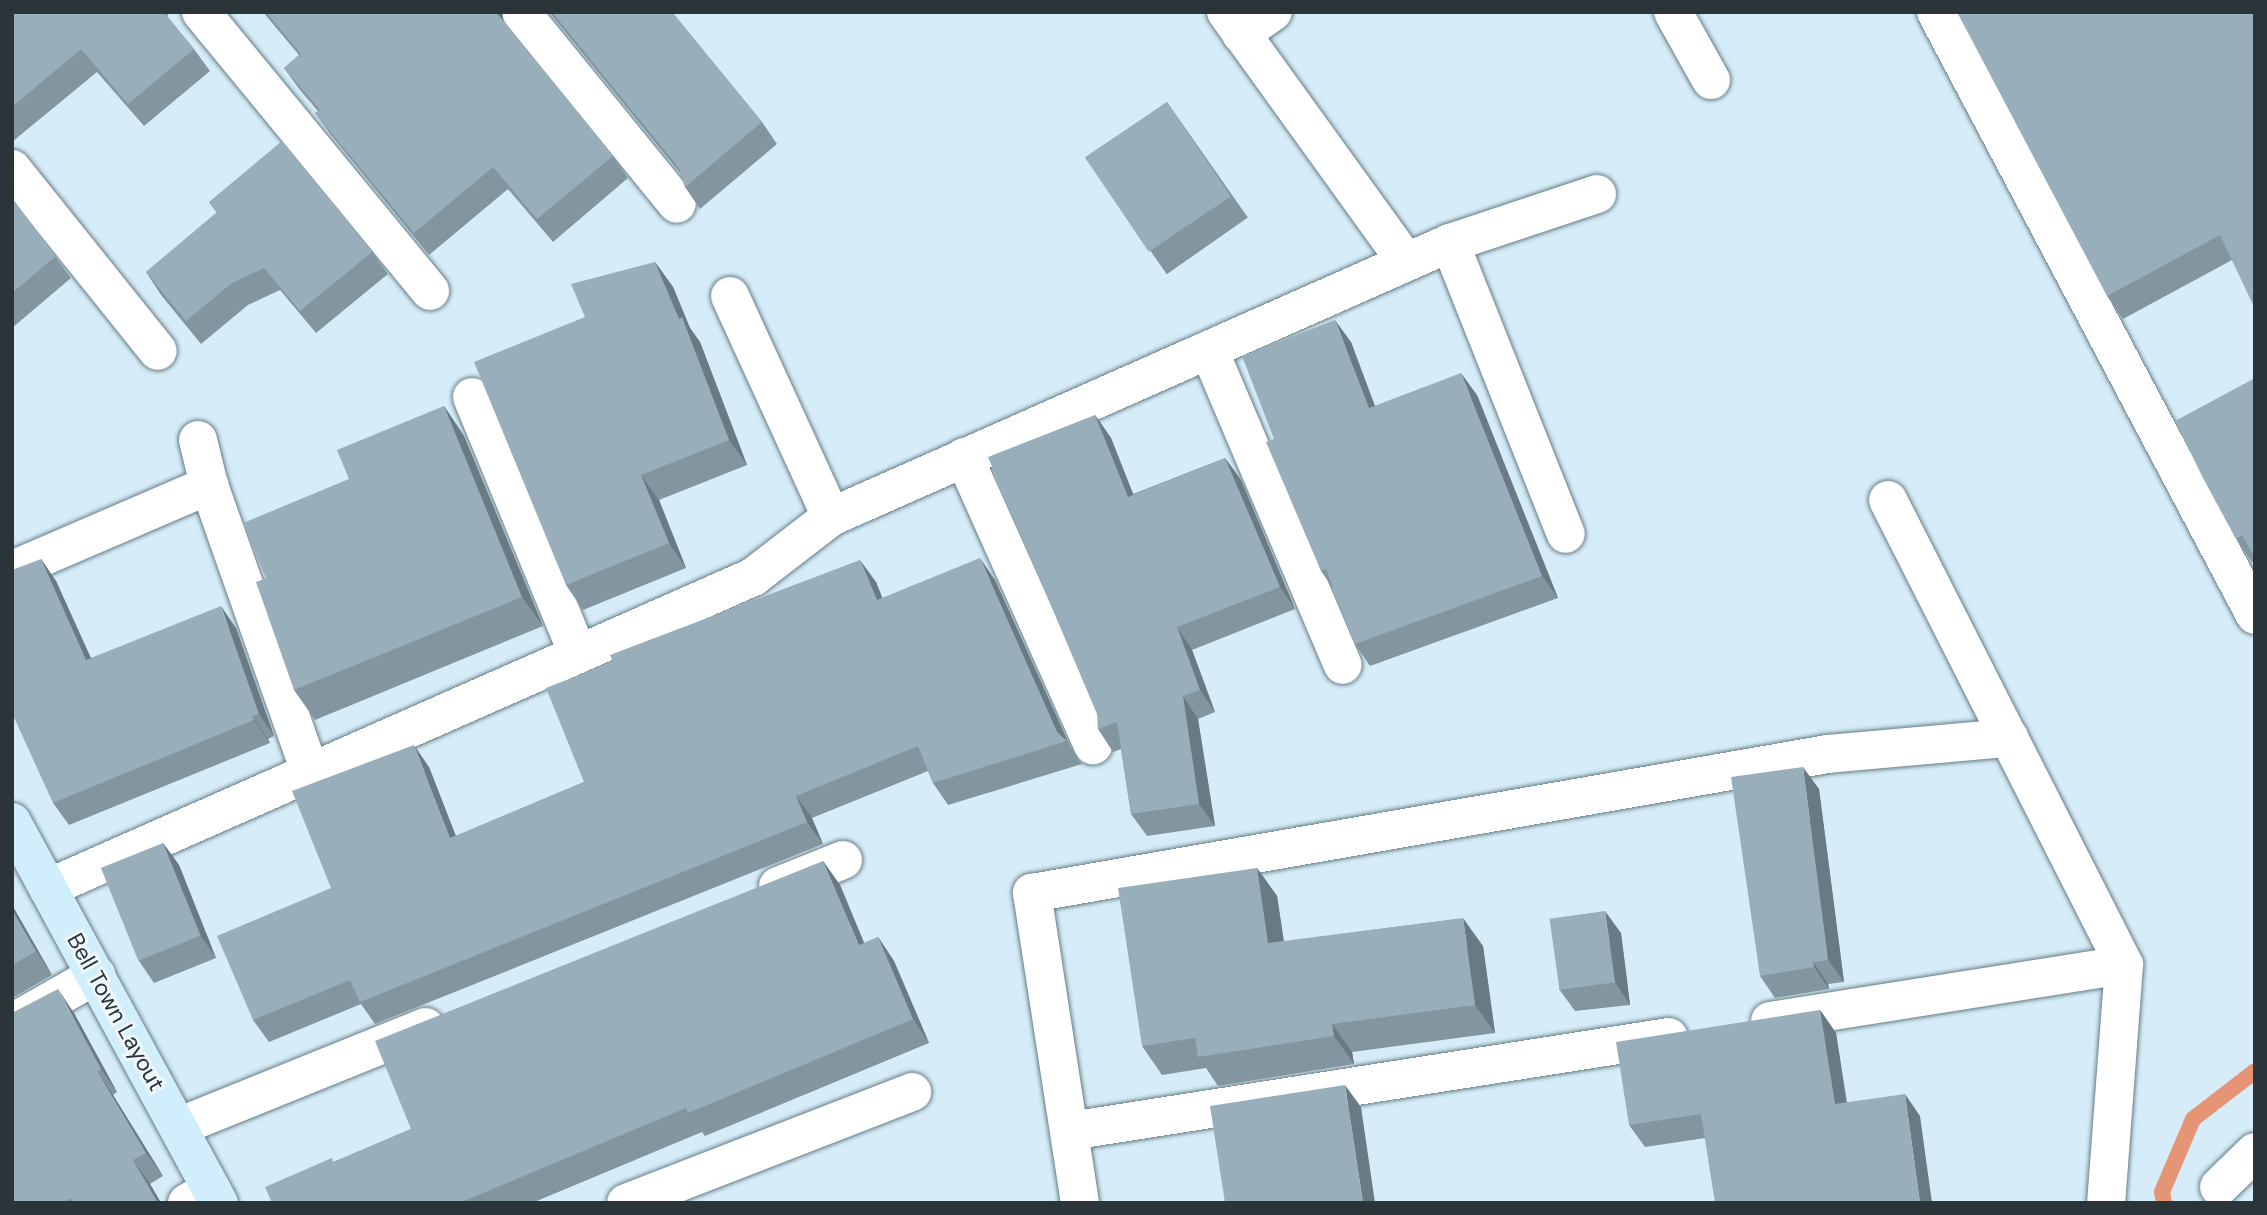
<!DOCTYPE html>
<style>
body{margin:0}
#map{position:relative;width:2267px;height:1215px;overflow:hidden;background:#d6edf9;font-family:"DM Sans",sans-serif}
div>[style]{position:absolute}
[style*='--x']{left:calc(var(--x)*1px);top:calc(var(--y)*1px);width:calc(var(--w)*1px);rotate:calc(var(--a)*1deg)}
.stream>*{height:16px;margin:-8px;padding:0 8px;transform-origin:8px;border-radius:8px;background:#e59476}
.roads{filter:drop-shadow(0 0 2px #667b85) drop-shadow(0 0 2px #667b85)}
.street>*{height:38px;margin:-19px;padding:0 19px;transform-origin:19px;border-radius:19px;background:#fff}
.secondary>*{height:38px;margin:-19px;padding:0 19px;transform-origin:19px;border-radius:19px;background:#d0eefc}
.wall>*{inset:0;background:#8396a0;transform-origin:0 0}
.shaded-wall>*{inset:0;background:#6a7a82}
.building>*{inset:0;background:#98aeba;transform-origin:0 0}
span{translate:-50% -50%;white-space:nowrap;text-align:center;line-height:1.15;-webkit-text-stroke:6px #eef8fd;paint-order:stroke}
.street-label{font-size:23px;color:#2b3439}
.frame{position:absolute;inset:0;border:14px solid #2b3439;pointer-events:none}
</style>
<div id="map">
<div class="stream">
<i style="--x:2164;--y:1203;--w:11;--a:-100"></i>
<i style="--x:2162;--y:1192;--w:79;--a:-67"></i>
<i style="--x:2193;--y:1119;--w:78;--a:-37.7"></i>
</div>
<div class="roads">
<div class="street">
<i style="--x:201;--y:12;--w:361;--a:50.6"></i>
<i style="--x:521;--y:12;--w:247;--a:50.9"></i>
<i style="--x:1226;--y:12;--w:308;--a:54.2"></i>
<i style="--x:1673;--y:12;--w:78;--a:60.8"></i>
<i style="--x:1936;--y:12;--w:682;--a:62.12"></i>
<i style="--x:1241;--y:34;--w:39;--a:-35"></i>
<i style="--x:12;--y:169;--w:233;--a:51.3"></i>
<i style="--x:1450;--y:243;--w:313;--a:68.3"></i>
<i style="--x:730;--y:296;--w:243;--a:65.4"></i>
<i style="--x:1209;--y:350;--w:342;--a:67"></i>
<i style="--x:472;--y:397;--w:278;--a:67.6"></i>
<i style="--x:198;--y:440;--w:46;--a:76.3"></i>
<i style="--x:209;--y:485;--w:304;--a:70.6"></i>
<i style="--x:964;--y:457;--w:316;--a:65.9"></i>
<i style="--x:1888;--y:500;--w:267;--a:63.1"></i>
<i style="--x:12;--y:570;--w:215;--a:-23.3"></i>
<i style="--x:778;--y:886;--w:70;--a:-21.8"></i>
<i style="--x:48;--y:888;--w:771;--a:-23.8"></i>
<i style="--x:753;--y:577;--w:98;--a:-37.6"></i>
<i style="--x:831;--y:517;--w:677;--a:-23.88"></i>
<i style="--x:1450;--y:243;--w:155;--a:-18.4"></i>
<i style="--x:1770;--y:1021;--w:358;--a:-9"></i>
<i style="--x:12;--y:1023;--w:97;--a:-29.7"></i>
<i style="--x:178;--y:1127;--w:267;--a:-22"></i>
<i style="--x:1070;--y:1131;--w:606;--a:-8.92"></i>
<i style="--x:2219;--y:1187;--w:50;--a:-44.2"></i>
<i style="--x:187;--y:1203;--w:28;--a:-30"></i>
<i style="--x:626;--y:1203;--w:307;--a:-21.2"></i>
<i style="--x:1080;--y:1203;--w:314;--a:-98.8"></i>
<i style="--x:1032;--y:893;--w:808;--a:-9.91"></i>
<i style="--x:1828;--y:754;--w:182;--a:-5.1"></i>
<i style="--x:2009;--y:738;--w:254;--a:63.1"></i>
<i style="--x:2124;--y:965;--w:239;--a:94.3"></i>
</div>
<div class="secondary">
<i style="--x:12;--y:822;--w:434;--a:61.5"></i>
</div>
</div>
<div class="wall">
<i style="clip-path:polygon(12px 12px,171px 12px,167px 16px,194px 49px,210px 71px,144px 126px,97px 72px,12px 142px)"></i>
<i style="clip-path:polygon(263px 12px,502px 12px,503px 22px,613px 156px,628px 178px,553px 242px,508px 189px,429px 255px,331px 135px,315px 113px,318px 111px,300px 90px,284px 68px,299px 55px)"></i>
<i style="clip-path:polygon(549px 12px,672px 12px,762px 122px,777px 144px,700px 209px,685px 187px,680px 173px)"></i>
<i style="clip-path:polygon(2255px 12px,2232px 260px,2123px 319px,2107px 296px)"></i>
<i style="left:1167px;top:102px;width:141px;height:99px;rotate:55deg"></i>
<i style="clip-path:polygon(12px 198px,71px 278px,12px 328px)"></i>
<i style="clip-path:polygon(209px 202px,372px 252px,388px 274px,316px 333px,280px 290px,248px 305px,201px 344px,161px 295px,146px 272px,217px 213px)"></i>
<i style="clip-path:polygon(655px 262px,673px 287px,690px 328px,700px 342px,747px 465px,659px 500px,686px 568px,583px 610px,566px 585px,585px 317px)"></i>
<i style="clip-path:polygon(1351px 342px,1375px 406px,1477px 395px,1558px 598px,1370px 666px,1355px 644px,1335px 591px,1321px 571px,1274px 439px)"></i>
<i style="clip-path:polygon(2255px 378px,2255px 560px,2252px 562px,2236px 539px)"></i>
<i style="clip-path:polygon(444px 406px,464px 436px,543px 626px,315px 720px,294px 690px,266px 578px,349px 479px)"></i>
<i style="clip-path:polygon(1095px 415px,1111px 438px,1133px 494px,1225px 458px,1241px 480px,1295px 609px,1192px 650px,1215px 712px,1198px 719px,1215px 826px,1147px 836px,1131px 814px,1121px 749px,1113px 752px,1098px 729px)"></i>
<i style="clip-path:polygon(41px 559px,56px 581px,91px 658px,236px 628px,274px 736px,268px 739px,270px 743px,69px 825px,53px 803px)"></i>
<i style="clip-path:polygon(995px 580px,1069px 744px,1082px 764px,948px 805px,933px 783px,928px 771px,812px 818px,823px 844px,375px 1024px,361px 1004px,269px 1042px,253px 1020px,331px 888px,429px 767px,456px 836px,584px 782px,613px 662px,876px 582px,882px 598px)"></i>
<i style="clip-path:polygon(1819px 789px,1844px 982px,1828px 984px,1829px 989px,1775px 998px,1760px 976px)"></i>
<i style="clip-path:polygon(163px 843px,179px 865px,216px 958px,154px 983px,139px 961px)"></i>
<i style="clip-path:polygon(823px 861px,840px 885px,864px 943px,878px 937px,894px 961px,929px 1043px,705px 1136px,702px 1132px,532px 1203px,272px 1203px,334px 1162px,411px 1129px)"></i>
<i style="clip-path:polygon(1257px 868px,1277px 896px,1284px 941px,1483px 946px,1495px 1033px,1352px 1052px,1354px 1064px,1218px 1086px,1206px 1068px,1162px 1075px,1142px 1046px)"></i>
<i style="clip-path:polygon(12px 905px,52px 975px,12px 998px)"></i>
<i style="clip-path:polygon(1621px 933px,1630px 1005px,1575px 1011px,1559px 989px)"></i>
<i style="clip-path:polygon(1820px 1010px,1836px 1033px,1847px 1102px,1920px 1116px,1705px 1138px,1645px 1147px,1629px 1125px)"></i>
<i style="clip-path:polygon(74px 1013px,117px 1092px,113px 1095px,163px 1176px,150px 1184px,161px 1203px,12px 1203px)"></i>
</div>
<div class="shaded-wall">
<i style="clip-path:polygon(495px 12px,502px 12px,504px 25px)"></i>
<i style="clip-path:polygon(655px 262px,673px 287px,690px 328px,700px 342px,747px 465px,729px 440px)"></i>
<i style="clip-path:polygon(1335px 320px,1351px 342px,1384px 431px,1369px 408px)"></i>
<i style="clip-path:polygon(1461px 373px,1477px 395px,1558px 598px,1542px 576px)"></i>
<i style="clip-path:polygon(444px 406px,464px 436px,543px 626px,522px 597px)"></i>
<i style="clip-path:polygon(1095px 415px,1111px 438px,1143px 519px,1128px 497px)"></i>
<i style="clip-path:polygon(1225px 458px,1241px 480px,1295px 609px,1280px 587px)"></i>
<i style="clip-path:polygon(641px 475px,659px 500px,686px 568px,669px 543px)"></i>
<i style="clip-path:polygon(980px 558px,995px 580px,1069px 744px,1057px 732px)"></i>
<i style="clip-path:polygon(41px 559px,56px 581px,102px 683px,86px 660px)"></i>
<i style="clip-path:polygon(860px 560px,876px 582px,892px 622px,877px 600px)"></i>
<i style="clip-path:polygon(221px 606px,236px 628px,274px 736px,259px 714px)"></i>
<i style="clip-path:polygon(1177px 627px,1192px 650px,1215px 712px,1200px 690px)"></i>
<i style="clip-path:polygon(1183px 696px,1198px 719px,1215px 826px,1199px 804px)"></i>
<i style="clip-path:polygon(252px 716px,268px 739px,270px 743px,254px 720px)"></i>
<i style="clip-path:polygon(414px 745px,429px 767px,465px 860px,450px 838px)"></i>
<i style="clip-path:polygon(1803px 767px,1819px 789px,1844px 982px,1828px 960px)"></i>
<i style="clip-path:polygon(796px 796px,812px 818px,823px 844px,807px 822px)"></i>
<i style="clip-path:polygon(163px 843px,179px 865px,216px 958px,201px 936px)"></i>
<i style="clip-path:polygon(823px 861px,840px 885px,875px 969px,859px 945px)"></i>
<i style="clip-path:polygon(1257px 868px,1277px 896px,1288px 971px,1268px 943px)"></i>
<i style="clip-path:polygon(12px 905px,52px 975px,36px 951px,12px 910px)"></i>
<i style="clip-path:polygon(1605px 911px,1621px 933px,1630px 1005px,1615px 982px)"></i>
<i style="clip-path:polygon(1463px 918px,1483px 946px,1495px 1033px,1475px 1005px)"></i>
<i style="clip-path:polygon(878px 937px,894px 961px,929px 1043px,913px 1019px)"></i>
<i style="clip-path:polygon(1813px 962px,1828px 984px,1829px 989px,1814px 967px)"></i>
<i style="clip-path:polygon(58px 989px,74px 1013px,117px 1092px,101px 1069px)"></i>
<i style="clip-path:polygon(1820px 1010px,1836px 1033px,1850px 1126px,1835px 1104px)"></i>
<i style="clip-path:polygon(1332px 1024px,1352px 1052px,1354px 1064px,1334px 1036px)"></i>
<i style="clip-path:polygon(97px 1071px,113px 1095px,163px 1176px,146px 1153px)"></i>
<i style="clip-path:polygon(1345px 1085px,1361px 1107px,1375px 1203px,1363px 1203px)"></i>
<i style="clip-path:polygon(1905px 1094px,1920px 1116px,1932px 1203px,1920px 1203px)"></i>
<i style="clip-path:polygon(133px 1160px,150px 1184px,161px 1203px,158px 1203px)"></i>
</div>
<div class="building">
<i style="clip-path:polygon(12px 12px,163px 12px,194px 49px,128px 104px,81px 49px,12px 107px)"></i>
<i style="clip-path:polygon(266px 12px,496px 12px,613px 156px,537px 219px,493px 167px,414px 233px,315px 113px,320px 110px,284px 68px,301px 54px)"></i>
<i style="clip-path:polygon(552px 12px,672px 12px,762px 122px,685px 187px,679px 168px)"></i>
<i style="clip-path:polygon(1957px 12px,2255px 12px,2255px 309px,2220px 235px,2107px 296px)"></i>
<i style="left:1167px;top:102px;width:114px;height:99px;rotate:56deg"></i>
<i style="clip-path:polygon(282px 141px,372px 252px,300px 311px,264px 268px,232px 283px,186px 321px,146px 272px,217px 212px,209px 202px)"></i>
<i style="clip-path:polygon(12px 198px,56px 256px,12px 293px)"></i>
<i style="clip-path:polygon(655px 262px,679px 319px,682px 317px,729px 440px,641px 475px,669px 543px,566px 585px,474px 362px,585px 317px,571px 284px)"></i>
<i style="clip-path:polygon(1335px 320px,1369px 408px,1461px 373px,1542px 576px,1355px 644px,1326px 569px,1321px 571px,1266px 442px,1274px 439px,1242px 356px)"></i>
<i style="clip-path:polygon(2255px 378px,2255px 558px,2242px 535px,2236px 539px,2203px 478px,2175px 421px)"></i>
<i style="clip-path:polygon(444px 406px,522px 597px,294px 690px,256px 582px,266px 578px,243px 523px,349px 479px,337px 450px)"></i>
<i style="clip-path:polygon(1095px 415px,1128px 497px,1225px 458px,1280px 587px,1177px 627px,1200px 690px,1183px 696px,1199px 804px,1131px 814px,1117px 722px,1098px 729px,1097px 714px,988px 457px)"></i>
<i style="clip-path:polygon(980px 558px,1057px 732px,1067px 741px,933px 783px,918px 746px,796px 796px,807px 822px,360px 1002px,350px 980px,253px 1020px,217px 936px,331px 888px,292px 791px,414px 745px,450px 838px,584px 782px,546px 688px,613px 662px,610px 655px,860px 560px,877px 600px)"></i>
<i style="clip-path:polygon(41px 559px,86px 660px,221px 606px,259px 714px,252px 716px,254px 720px,53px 803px,12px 713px,12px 570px)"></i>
<i style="clip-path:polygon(1803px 767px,1828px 960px,1813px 962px,1814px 967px,1760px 976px,1731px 777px)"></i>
<i style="left:163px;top:843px;width:100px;height:67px;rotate:68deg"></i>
<i style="clip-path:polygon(823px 861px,859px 945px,878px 937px,913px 1019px,688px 1113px,686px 1108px,459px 1203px,272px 1203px,265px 1187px,332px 1158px,333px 1162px,411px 1129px,375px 1041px)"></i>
<i style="clip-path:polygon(1257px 868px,1268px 943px,1463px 918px,1475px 1005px,1332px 1024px,1334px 1036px,1198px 1057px,1195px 1038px,1142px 1046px,1118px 888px)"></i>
<i style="clip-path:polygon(12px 910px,36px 951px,12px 965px)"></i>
<i style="left:1605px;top:911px;width:72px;height:56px;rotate:82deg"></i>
<i style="clip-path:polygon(58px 989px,101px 1069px,97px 1071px,146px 1153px,133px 1160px,158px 1203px,74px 1203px,71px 1198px,62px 1203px,12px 1203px,12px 1013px)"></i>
<i style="clip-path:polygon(1820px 1010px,1835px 1104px,1905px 1094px,1920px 1203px,1715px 1203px,1701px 1114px,1629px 1125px,1616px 1042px)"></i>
<i style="clip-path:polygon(1345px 1085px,1363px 1203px,1225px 1203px,1210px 1106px)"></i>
</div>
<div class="street-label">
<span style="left:116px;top:1012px;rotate:61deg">Bell Town Layout</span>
</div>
<div class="frame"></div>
</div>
